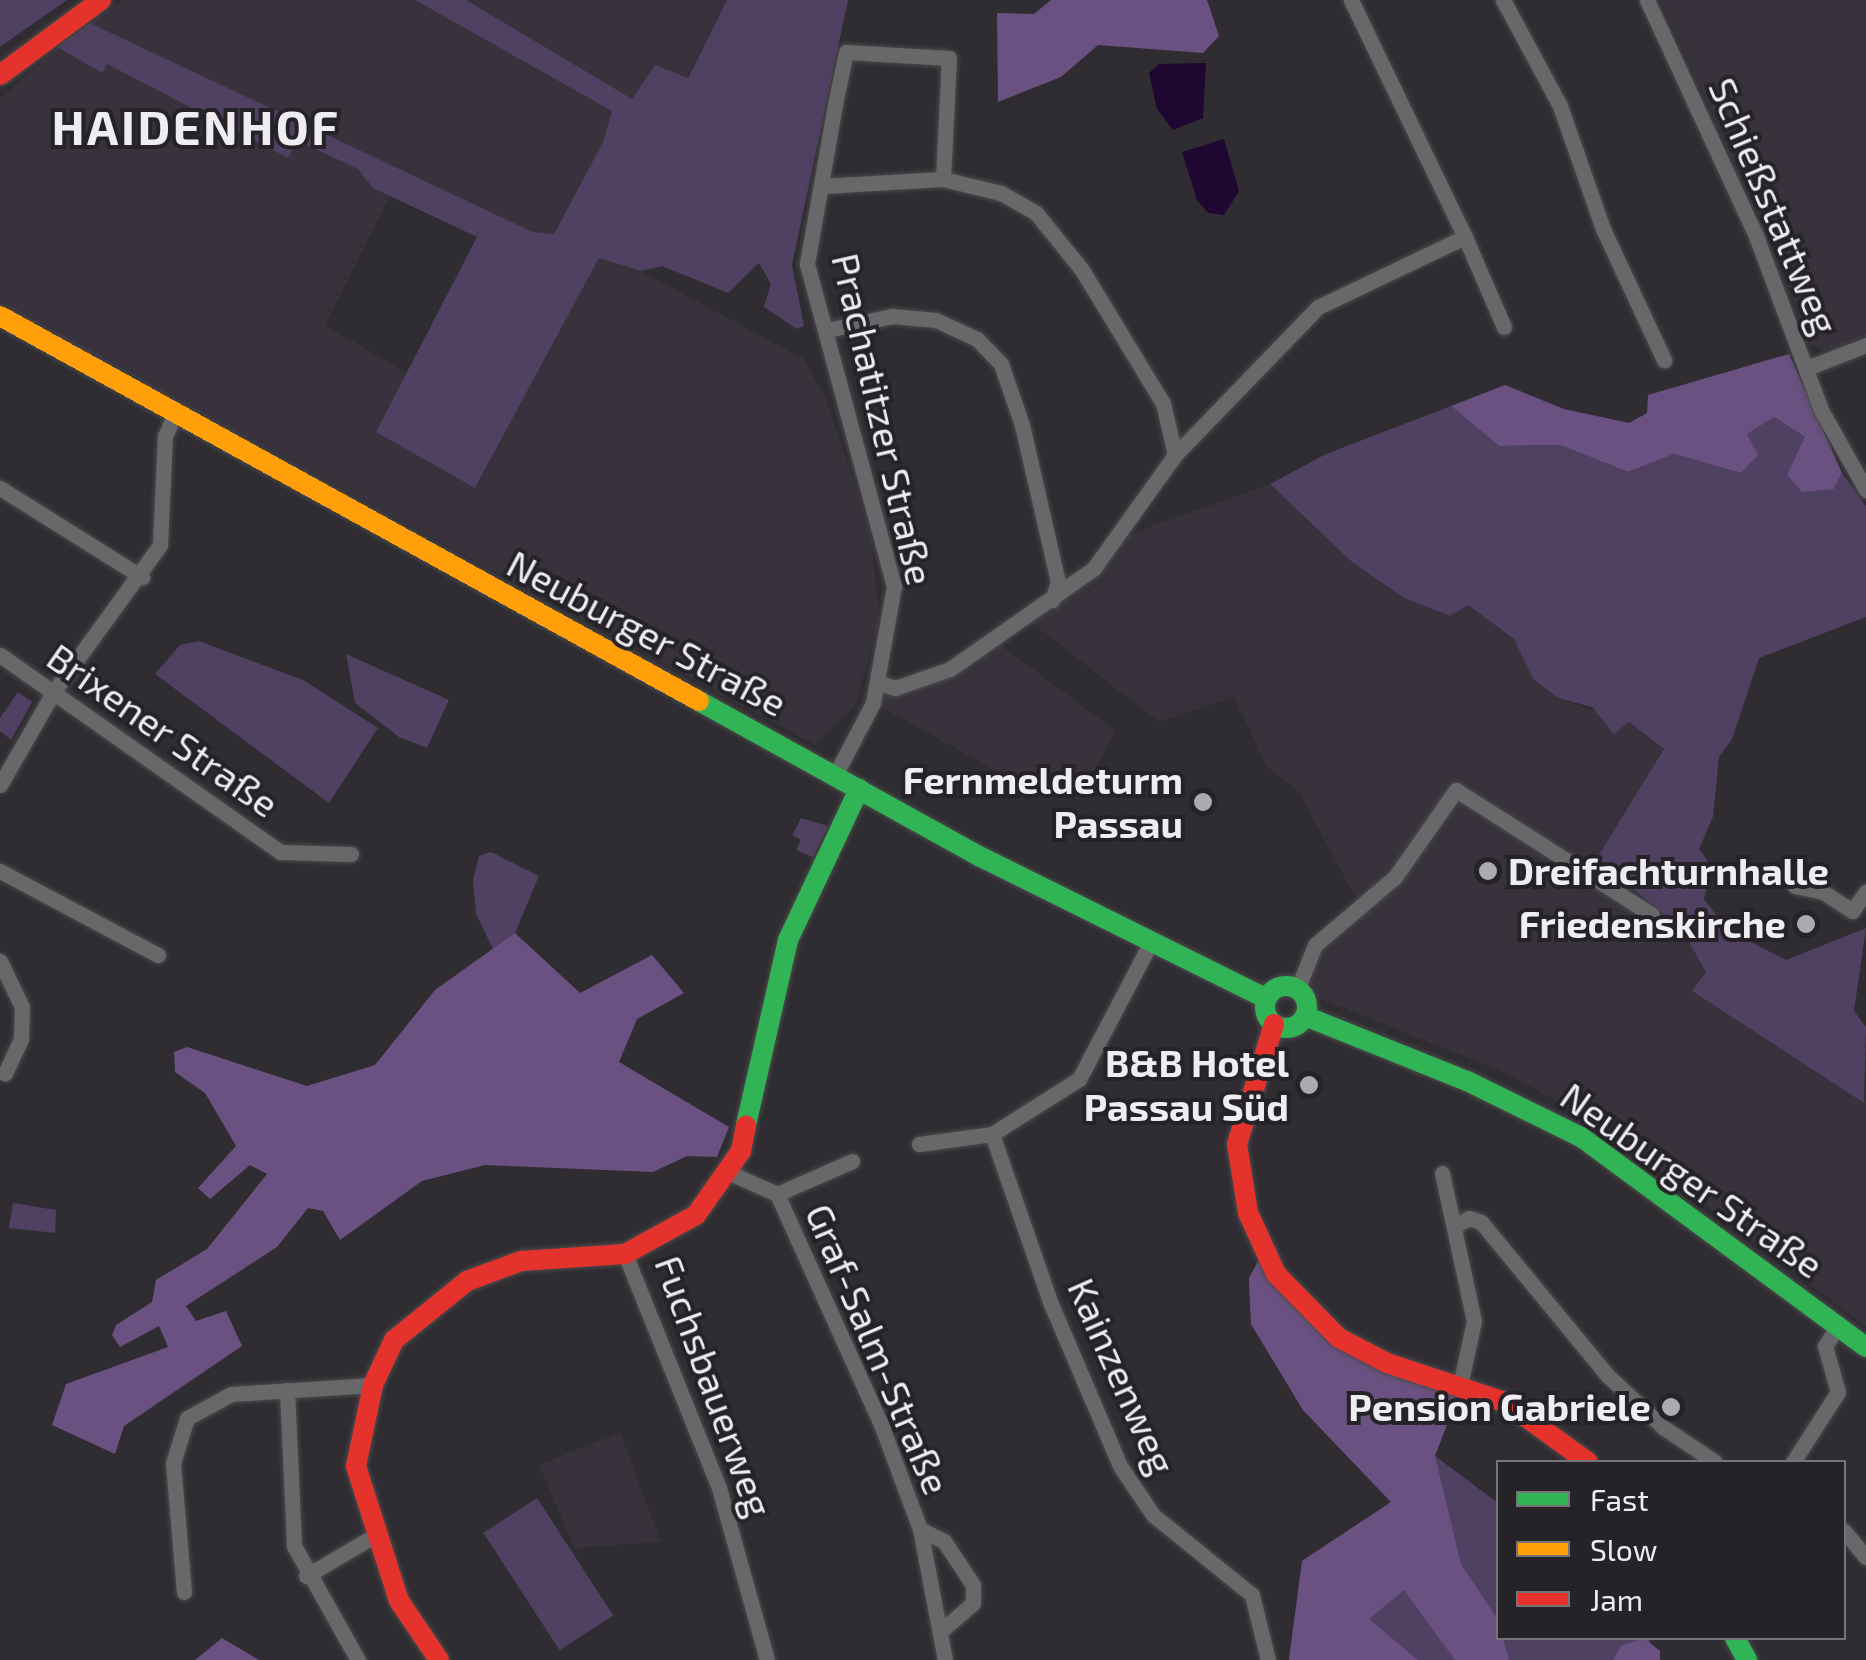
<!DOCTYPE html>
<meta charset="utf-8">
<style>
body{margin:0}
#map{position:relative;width:1866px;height:1660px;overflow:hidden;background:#2f2d31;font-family:"Exo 2",sans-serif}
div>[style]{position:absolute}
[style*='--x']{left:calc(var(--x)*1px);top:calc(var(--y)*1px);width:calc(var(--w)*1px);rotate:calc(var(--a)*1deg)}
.built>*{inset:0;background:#37323c}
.green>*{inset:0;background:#504061;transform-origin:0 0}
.forest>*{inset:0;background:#6a5181}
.water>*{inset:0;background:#200732}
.roads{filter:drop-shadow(0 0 2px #4b4a4c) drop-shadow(0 0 2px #4b4a4c)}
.street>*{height:15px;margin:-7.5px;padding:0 7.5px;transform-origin:7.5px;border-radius:7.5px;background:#68676a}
.fast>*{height:20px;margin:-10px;padding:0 10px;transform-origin:10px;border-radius:10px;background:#30b455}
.fast>.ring{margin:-10px;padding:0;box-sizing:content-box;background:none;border:20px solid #30b455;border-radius:50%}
.slow>*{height:20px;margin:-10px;padding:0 10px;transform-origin:10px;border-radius:10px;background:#ff9f0a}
.jam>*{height:20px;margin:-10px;padding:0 10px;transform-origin:10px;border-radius:10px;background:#e5322d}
.dots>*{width:28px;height:28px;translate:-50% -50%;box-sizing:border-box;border:5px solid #252328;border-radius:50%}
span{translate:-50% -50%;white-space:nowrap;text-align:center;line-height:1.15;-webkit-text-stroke:8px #252328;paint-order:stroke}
.street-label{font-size:38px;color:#efedf1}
.poi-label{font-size:38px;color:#efedf1;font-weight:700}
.right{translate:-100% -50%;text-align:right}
.left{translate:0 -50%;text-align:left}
.district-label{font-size:48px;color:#efedf1;font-weight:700;letter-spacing:2.5px}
.legend{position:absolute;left:1496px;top:1460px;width:350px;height:180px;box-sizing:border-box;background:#252328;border:2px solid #767478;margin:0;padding:12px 18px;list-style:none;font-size:30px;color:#efedf1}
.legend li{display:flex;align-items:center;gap:20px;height:50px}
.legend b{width:50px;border:2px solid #767478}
</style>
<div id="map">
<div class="built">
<i style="clip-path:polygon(123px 0,415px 0,613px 111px,604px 142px,554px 234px,533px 232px,90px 23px)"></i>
<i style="clip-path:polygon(466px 0,727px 0,687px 78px,632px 100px)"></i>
<i style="clip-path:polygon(1660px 0,1866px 0,1866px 336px,1825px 351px,1810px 345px,1772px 243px)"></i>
<i style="clip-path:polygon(57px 47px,102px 73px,107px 64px,288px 158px,297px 141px,359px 169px,390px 196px,325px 325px,414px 377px,476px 487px,599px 258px,641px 271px,804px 359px,826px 400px,870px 528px,880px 619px,855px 706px,815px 745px,0 304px,0 99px)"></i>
<i style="clip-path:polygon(1270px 484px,1352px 562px,1404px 598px,1450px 616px,1467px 604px,1514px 639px,1533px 679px,1557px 698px,1628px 722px,1665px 750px,1598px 858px,1682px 930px,1707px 972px,1692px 991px,1864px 1103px,1866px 1096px,1866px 1327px,1593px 1120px,1501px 1071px,1297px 989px,1314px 947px,1360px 906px,1299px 792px,1267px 767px,1234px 697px,1159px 722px,1027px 619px,1116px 539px)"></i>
<i style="clip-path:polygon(994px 640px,1116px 731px,1078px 799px,1027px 772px,1020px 784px,874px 703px,879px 683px,897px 687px)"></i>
<i style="clip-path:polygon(620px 1432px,661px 1542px,574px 1548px,539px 1465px)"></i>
</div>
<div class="green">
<i style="clip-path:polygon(0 0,67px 0,0 47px)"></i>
<i style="clip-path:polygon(415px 0,466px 0,632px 99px,655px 65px,688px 78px,727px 0,848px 0,792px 265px,804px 326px,797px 329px,764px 307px,771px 284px,759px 263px,728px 293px,662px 266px,641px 271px,599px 258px,475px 488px,376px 432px,477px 237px,373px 188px,358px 169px,298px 141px,288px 158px,107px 64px,102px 73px,57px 47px,90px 23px,533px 232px,554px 234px,603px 142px,612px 111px)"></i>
<i style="clip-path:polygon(1451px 406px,1499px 446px,1560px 445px,1628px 472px,1674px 454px,1741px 473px,1746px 434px,1774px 417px,1805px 437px,1834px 489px,1842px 473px,1866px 506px,1866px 617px,1759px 658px,1732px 739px,1719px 757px,1713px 817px,1699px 849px,1712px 867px,1704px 899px,1728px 930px,1786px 960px,1866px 928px,1854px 1011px,1866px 1027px,1864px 1103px,1692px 991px,1706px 972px,1682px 930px,1597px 858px,1664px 749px,1629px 722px,1614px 734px,1592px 707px,1558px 698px,1533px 679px,1514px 639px,1468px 605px,1450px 616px,1404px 598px,1352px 562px,1270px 484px,1326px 454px)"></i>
<i style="clip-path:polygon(199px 641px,303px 680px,378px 728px,329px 803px,155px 674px,180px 645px)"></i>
<i style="clip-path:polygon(346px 654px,449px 700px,427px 748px,399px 737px,355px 703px)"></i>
<i style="clip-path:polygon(18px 692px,32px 702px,11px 740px,0 731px,0 718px)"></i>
<i style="clip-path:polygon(801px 818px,828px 826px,813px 857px,796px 850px,801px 840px,792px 835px)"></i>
<i style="clip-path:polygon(491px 852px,539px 876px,515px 933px,493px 949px,476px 914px,473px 880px,479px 856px)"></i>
<i style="clip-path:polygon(13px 1203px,56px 1210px,55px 1233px,9px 1228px)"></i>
<i style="clip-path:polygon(1249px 1278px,1339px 1338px,1461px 1387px,1435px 1456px,1498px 1503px,1498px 1638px,1648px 1638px,1660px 1660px,1289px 1660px,1302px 1561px,1391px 1502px,1303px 1410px,1251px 1324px)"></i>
<i style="left:537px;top:1498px;width:140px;height:64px;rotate:57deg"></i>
</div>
<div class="forest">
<i style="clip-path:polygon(1051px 0,1207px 0,1219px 36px,1203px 53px,1098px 45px,1061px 77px,998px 102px,997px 13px,1034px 14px)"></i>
<i style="clip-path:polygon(1789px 354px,1842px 473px,1834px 489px,1802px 492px,1787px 475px,1805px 437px,1774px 417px,1747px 434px,1758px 455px,1741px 473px,1674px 454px,1628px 472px,1560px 445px,1499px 446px,1451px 406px,1505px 385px,1564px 409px,1629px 423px,1647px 413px,1648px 395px)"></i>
<i style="clip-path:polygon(515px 933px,580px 993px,652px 955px,684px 993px,637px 1019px,619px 1062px,729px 1127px,717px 1157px,687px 1156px,653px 1172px,485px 1165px,422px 1181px,340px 1240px,323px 1211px,308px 1208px,277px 1247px,186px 1306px,196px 1321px,226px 1311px,242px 1346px,124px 1426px,115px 1454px,52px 1425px,66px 1384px,168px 1347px,159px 1326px,120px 1347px,112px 1335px,116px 1325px,152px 1302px,156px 1280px,207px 1249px,267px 1174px,250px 1165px,210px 1199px,198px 1188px,236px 1146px,205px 1093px,175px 1072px,174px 1052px,187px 1047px,307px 1086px,375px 1065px,435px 990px)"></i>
<i style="clip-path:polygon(1263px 1252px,1339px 1338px,1461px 1387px,1435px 1456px,1461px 1564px,1498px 1620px,1509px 1660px,1455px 1660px,1404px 1590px,1369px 1619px,1418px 1660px,1289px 1660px,1302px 1561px,1391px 1502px,1303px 1410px,1251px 1324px,1249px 1278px)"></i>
<i style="clip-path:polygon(222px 1638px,259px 1660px,195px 1660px)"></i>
<i style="clip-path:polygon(1644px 1638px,1660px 1651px,1660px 1660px,1613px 1660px,1621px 1646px)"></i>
</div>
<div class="water">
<i style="clip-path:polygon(1206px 63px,1203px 118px,1173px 130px,1157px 109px,1149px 73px,1159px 64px)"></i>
<i style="clip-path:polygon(1224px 139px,1239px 191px,1224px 215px,1208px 213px,1197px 200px,1182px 152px)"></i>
</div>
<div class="roads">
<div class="street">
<i style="--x:1503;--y:0;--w:120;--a:61.7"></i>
<i style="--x:1560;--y:106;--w:130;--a:70.7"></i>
<i style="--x:1603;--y:229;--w:145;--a:65"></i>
<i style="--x:1647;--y:0;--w:260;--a:65.2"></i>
<i style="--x:1756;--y:236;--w:186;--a:69.5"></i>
<i style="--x:1821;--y:410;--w:92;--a:60.6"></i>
<i style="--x:943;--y:179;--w:60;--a:13.6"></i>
<i style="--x:1001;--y:193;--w:40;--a:29.7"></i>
<i style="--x:1036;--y:213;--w:73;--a:51.1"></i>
<i style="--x:1082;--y:270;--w:156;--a:58.7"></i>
<i style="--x:1163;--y:403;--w:53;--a:77"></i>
<i style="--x:821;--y:186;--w:122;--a:-3.3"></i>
<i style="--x:943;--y:179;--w:121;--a:-87.2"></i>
<i style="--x:949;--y:58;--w:103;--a:-176.7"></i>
<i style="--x:846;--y:52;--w:48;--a:102"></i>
<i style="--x:836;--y:99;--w:168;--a:100"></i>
<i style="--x:807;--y:264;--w:334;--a:74.9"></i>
<i style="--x:894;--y:586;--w:119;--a:100.2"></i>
<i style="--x:873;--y:703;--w:81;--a:117.8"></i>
<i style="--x:1465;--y:237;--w:98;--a:66.6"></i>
<i style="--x:827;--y:330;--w:66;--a:-12.2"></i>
<i style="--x:892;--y:316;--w:44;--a:5.2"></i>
<i style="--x:936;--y:320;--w:45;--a:24.9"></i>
<i style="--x:977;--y:339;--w:35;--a:46"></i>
<i style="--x:1001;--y:364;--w:65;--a:71"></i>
<i style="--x:1022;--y:425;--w:161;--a:77.1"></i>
<i style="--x:1058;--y:582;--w:19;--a:108"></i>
<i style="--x:1807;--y:368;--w:63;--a:-21.3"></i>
<i style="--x:0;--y:488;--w:168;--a:32.1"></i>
<i style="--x:0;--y:655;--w:342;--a:35.1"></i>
<i style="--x:280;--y:852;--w:71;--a:1.6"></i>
<i style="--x:879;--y:683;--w:17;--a:17"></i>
<i style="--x:895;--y:688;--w:58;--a:-19.1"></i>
<i style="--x:950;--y:669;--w:176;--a:-35"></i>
<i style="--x:1094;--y:568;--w:139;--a:-54.4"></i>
<i style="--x:1175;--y:455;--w:206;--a:-46"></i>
<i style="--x:1318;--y:307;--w:163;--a:-25.5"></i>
<i style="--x:1465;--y:237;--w:263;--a:-115.7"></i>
<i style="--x:0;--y:785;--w:108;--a:-60.1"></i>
<i style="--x:54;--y:691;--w:180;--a:-54"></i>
<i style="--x:160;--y:545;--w:109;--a:-87.4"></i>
<i style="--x:165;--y:436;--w:24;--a:-66"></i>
<i style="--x:0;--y:871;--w:179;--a:28"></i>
<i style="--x:1795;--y:886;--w:29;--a:12"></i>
<i style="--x:1823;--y:892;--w:35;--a:33"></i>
<i style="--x:1852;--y:911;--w:24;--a:-54"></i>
<i style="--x:0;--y:961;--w:51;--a:64.4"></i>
<i style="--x:22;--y:1007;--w:32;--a:92"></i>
<i style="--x:21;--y:1039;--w:38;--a:115"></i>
<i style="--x:1297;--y:990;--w:48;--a:-68.2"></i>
<i style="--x:1315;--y:945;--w:105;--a:-40.4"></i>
<i style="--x:1395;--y:877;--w:106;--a:-55"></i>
<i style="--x:1456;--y:790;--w:232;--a:32.5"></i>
<i style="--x:1652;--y:915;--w:21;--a:125"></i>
<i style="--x:992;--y:1134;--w:180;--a:70.9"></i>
<i style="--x:1051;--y:1304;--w:176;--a:66.9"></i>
<i style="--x:1120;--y:1466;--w:59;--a:56"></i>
<i style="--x:1153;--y:1515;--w:127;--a:38.9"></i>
<i style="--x:1252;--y:1595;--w:67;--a:76.2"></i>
<i style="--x:919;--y:1144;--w:74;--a:-7.8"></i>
<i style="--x:992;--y:1134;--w:103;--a:-32.3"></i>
<i style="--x:1079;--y:1079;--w:153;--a:-62.3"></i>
<i style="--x:1442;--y:1173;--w:151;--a:77.8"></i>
<i style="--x:1474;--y:1321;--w:66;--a:102.2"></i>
<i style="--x:732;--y:1174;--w:49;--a:24"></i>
<i style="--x:777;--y:1194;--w:256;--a:65.7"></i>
<i style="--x:882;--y:1427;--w:109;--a:69.6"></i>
<i style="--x:920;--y:1529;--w:133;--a:79.2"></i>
<i style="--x:777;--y:1194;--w:82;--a:-23.7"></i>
<i style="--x:1455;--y:1226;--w:16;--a:-30"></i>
<i style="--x:1469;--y:1218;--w:13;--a:18"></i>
<i style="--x:1481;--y:1222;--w:198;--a:50.5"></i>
<i style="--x:1607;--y:1375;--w:78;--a:42.9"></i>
<i style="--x:1664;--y:1428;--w:61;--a:33.7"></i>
<i style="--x:625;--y:1254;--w:252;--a:68.1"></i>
<i style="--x:719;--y:1488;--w:179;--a:74.4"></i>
<i style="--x:287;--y:1390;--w:156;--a:87.4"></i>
<i style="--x:294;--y:1546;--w:131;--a:60.7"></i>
<i style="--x:1793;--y:1462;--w:83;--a:-57.3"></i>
<i style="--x:1838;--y:1392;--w:48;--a:-105.8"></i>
<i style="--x:1825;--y:1346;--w:24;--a:-57"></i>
<i style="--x:920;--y:1529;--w:27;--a:27"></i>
<i style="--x:944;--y:1541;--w:53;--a:56.6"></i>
<i style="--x:973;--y:1585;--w:18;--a:90"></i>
<i style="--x:973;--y:1603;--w:43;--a:138.8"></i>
<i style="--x:1844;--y:1531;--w:34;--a:50"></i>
<i style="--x:306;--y:1576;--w:79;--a:-30.5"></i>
<i style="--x:184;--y:1592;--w:129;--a:-94.9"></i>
<i style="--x:173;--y:1463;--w:47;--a:-72.7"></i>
<i style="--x:187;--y:1418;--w:50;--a:-28.6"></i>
<i style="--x:231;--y:1394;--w:142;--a:-3.6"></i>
</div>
<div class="fast">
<i style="--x:699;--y:701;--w:322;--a:29"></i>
<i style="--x:981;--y:857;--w:319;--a:26.4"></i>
<i class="ring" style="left:1265px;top:986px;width:22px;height:22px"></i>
<i style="--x:1305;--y:1016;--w:175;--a:21.9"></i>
<i style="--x:1467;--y:1081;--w:127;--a:26.2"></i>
<i style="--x:1581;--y:1137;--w:354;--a:36.4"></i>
<i style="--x:746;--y:1125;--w:190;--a:-77.2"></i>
<i style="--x:788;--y:940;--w:167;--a:-64.8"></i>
<i style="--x:1735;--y:1638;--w:25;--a:61"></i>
</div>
<div class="slow">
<i style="--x:0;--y:316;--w:798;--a:28.85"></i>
</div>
<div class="jam">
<i style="--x:0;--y:75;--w:126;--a:-36.6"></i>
<i style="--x:1274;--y:1024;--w:126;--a:107.1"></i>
<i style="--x:1237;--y:1144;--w:70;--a:80.9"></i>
<i style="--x:1248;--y:1213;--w:67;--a:65.3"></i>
<i style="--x:1276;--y:1274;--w:90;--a:45.5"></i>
<i style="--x:1339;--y:1338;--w:54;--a:27.5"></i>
<i style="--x:1387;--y:1363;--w:124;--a:18.3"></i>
<i style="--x:1505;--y:1402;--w:102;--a:35.9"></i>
<i style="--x:439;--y:1660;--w:71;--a:-124.1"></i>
<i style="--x:399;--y:1601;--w:142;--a:-107.7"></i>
<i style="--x:356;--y:1466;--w:83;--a:-78.1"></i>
<i style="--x:373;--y:1385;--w:50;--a:-65"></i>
<i style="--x:394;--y:1340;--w:94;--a:-38.9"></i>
<i style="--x:467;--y:1281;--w:58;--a:-20.3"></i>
<i style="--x:521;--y:1261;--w:104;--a:-3.9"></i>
<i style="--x:625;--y:1254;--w:81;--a:-28.8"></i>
<i style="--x:696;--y:1215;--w:78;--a:-54.9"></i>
<i style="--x:741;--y:1151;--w:26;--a:-79"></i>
</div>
</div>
<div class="dots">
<i style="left:1203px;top:802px;background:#acaaae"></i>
<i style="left:1488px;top:871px;background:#acaaae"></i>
<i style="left:1806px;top:924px;background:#acaaae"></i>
<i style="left:1309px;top:1085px;background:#acaaae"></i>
<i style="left:1671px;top:1407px;background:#acaaae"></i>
</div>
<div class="street-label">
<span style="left:1774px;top:206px;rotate:67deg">Schießstattweg</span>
<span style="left:883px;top:419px;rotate:77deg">Prachatitzer Straße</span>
<span style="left:647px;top:633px;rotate:28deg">Neuburger Straße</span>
<span style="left:163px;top:730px;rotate:35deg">Brixener Straße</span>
<span style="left:1692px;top:1180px;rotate:35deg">Neuburger Straße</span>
<span style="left:878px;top:1349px;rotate:67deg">Graf-Salm-Straße</span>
<span style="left:1122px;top:1376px;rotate:66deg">Kainzenweg</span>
<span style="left:714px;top:1386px;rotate:70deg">Fuchsbauerweg</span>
</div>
<div class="poi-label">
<span class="right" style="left:1183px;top:802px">Fernmeldeturm<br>Passau</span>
<span class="left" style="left:1508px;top:871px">Dreifachturnhalle</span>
<span class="right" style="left:1786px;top:924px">Friedenskirche</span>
<span class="right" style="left:1289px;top:1085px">B&amp;B Hotel<br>Passau Süd</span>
<span class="right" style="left:1651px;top:1407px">Pension Gabriele</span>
</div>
<div class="district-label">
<span style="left:196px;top:127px">HAIDENHOF</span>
</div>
<ul class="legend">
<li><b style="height:12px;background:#30b455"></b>Fast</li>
<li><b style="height:12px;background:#ff9f0a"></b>Slow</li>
<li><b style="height:12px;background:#e5322d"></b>Jam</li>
</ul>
</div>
